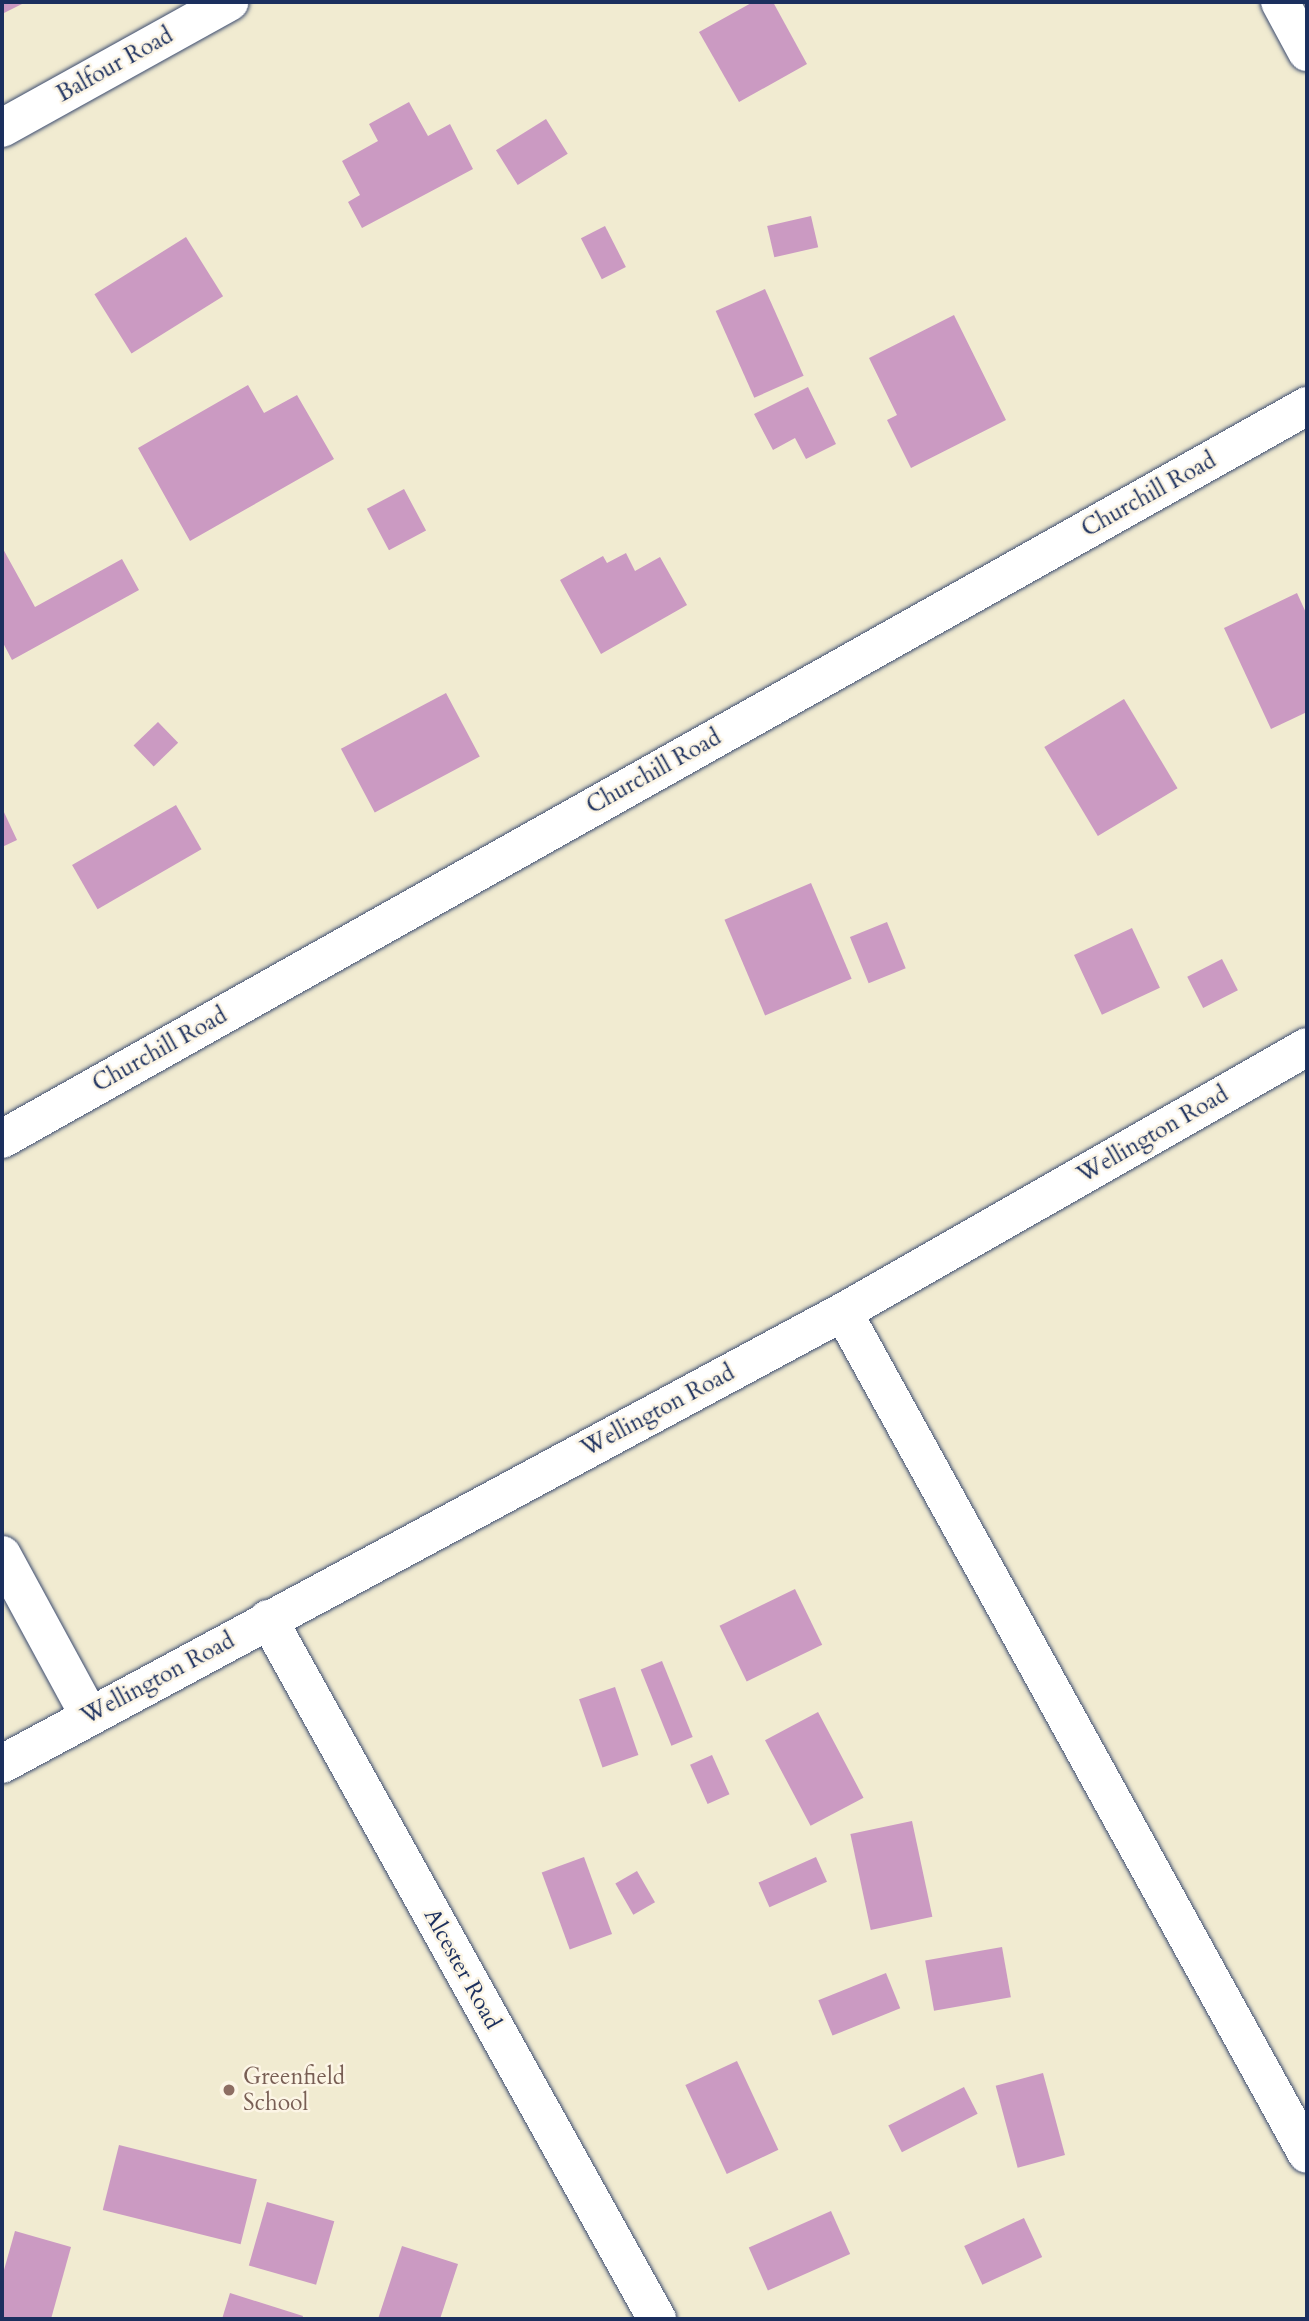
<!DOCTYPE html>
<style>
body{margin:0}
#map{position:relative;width:1309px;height:2321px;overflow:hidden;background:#f1ebd1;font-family:Cardo,serif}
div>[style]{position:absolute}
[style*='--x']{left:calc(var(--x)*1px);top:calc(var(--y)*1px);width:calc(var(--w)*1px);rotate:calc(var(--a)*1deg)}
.building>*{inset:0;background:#cb9ac2;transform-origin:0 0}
.roads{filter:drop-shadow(0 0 2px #3b4b6f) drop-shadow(0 0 2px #3b4b6f)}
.street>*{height:38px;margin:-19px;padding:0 19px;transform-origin:19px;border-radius:19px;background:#fff}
.secondary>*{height:38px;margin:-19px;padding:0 19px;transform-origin:19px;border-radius:19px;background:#fff}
.dots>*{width:19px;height:19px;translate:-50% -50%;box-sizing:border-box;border:4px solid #fcf5e5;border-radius:50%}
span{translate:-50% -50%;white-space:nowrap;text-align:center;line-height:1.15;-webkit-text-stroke:5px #fcf5e5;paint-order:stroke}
.street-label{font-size:23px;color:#1b2f5e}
.education-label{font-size:23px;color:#785e54}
.left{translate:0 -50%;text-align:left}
.frame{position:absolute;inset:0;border:4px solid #1b2f5e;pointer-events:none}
</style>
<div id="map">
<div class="building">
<i style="clip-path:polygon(2px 2px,26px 2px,2px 14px)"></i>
<i style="clip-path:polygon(753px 2px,773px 2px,807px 64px,739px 102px,699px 32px)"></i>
<i style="clip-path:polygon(409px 102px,428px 136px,450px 124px,473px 169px,362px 228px,348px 202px,360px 195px,342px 161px,378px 141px,369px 124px)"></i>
<i style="left:546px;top:119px;width:41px;height:59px;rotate:58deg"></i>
<i style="left:811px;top:216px;width:32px;height:45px;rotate:77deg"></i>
<i style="left:605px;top:226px;width:46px;height:27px;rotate:63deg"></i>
<i style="left:186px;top:237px;width:70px;height:108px;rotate:58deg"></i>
<i style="left:765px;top:289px;width:95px;height:54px;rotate:66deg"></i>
<i style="clip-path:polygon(954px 315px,1006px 420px,911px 468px,887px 420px,897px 415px,869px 358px)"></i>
<i style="clip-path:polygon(248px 385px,264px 413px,297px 395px,334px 459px,190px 541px,138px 448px)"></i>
<i style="clip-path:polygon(808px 387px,836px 444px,806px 459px,795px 438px,773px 450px,754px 414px)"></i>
<i style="left:404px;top:489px;width:47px;height:42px;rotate:62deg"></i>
<i style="clip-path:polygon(2px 547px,35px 607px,122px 559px,139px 590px,12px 660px,2px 641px)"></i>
<i style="clip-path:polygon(626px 553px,635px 571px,660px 557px,687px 605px,601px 654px,560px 580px,603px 556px,607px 563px)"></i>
<i style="clip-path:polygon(1297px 593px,1307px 615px,1307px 712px,1271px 729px,1224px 628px)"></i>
<i style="left:446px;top:693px;width:72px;height:119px;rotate:62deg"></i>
<i style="left:1124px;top:699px;width:104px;height:93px;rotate:59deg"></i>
<i style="left:158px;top:722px;width:29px;height:34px;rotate:46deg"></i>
<i style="left:176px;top:805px;width:51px;height:120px;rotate:60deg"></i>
<i style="clip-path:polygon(2px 808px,17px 840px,2px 847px)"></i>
<i style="left:811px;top:883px;width:104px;height:94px;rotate:67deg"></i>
<i style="left:887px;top:922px;width:50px;height:40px;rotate:68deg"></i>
<i style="left:1132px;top:928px;width:66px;height:64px;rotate:65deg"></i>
<i style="left:1222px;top:959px;width:35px;height:39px;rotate:63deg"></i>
<i style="left:795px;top:1589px;width:62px;height:84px;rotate:64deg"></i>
<i style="left:662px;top:1661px;width:82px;height:23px;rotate:68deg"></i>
<i style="left:615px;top:1687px;width:72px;height:38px;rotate:71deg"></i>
<i style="left:818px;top:1712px;width:97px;height:60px;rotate:62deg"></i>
<i style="left:712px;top:1755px;width:43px;height:24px;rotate:66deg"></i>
<i style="left:912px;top:1821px;width:98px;height:63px;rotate:78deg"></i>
<i style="left:584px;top:1857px;width:82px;height:45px;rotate:70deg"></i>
<i style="left:816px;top:1857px;width:27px;height:63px;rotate:66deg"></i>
<i style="left:637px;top:1871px;width:36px;height:25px;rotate:60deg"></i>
<i style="left:1002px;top:1947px;width:51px;height:78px;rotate:80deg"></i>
<i style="left:886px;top:1973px;width:38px;height:73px;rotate:68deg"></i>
<i style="left:737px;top:2061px;width:98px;height:57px;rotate:65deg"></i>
<i style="left:1043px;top:2073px;width:85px;height:49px;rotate:75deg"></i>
<i style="left:964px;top:2087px;width:30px;height:85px;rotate:63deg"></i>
<i style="left:119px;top:2145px;width:142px;height:67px;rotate:14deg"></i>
<i style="left:267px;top:2202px;width:70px;height:66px;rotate:16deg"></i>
<i style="left:831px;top:2211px;width:47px;height:90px;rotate:66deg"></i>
<i style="left:1024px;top:2218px;width:43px;height:66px;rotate:65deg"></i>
<i style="clip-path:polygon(15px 2231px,71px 2247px,51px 2319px,2px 2319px,2px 2277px)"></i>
<i style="clip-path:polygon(402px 2246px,458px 2264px,440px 2319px,378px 2319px)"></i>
<i style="clip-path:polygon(230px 2293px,303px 2316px,302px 2319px,222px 2319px)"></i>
</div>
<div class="roads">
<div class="street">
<i style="--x:1280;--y:2;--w:57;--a:61.6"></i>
<i style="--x:2;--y:128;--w:260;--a:-29"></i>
<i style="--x:2;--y:1139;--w:1497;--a:-29.32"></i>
<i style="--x:843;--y:1312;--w:961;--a:61.14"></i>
<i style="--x:2;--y:1555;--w:182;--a:61.5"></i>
<i style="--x:268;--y:1619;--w:801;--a:60.94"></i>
</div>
<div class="secondary">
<i style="--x:2;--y:1764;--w:955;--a:-28.26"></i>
<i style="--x:843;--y:1312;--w:534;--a:-29.73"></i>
</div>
</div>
<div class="dots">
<i style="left:229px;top:2090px;background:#8d6e63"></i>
</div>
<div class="street-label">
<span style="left:115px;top:65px;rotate:-29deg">Balfour Road</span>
<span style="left:1149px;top:495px;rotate:-29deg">Churchill Road</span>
<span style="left:654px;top:772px;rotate:-29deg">Churchill Road</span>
<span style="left:160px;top:1050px;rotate:-29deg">Churchill Road</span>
<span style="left:1153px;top:1135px;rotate:-30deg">Wellington Road</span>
<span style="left:658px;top:1411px;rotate:-28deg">Wellington Road</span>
<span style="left:158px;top:1679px;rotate:-28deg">Wellington Road</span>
<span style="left:462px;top:1969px;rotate:61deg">Alcester Road</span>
</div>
<div class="education-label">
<span class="left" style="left:243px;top:2090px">Greenfield<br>School</span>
</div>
<div class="frame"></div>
</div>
